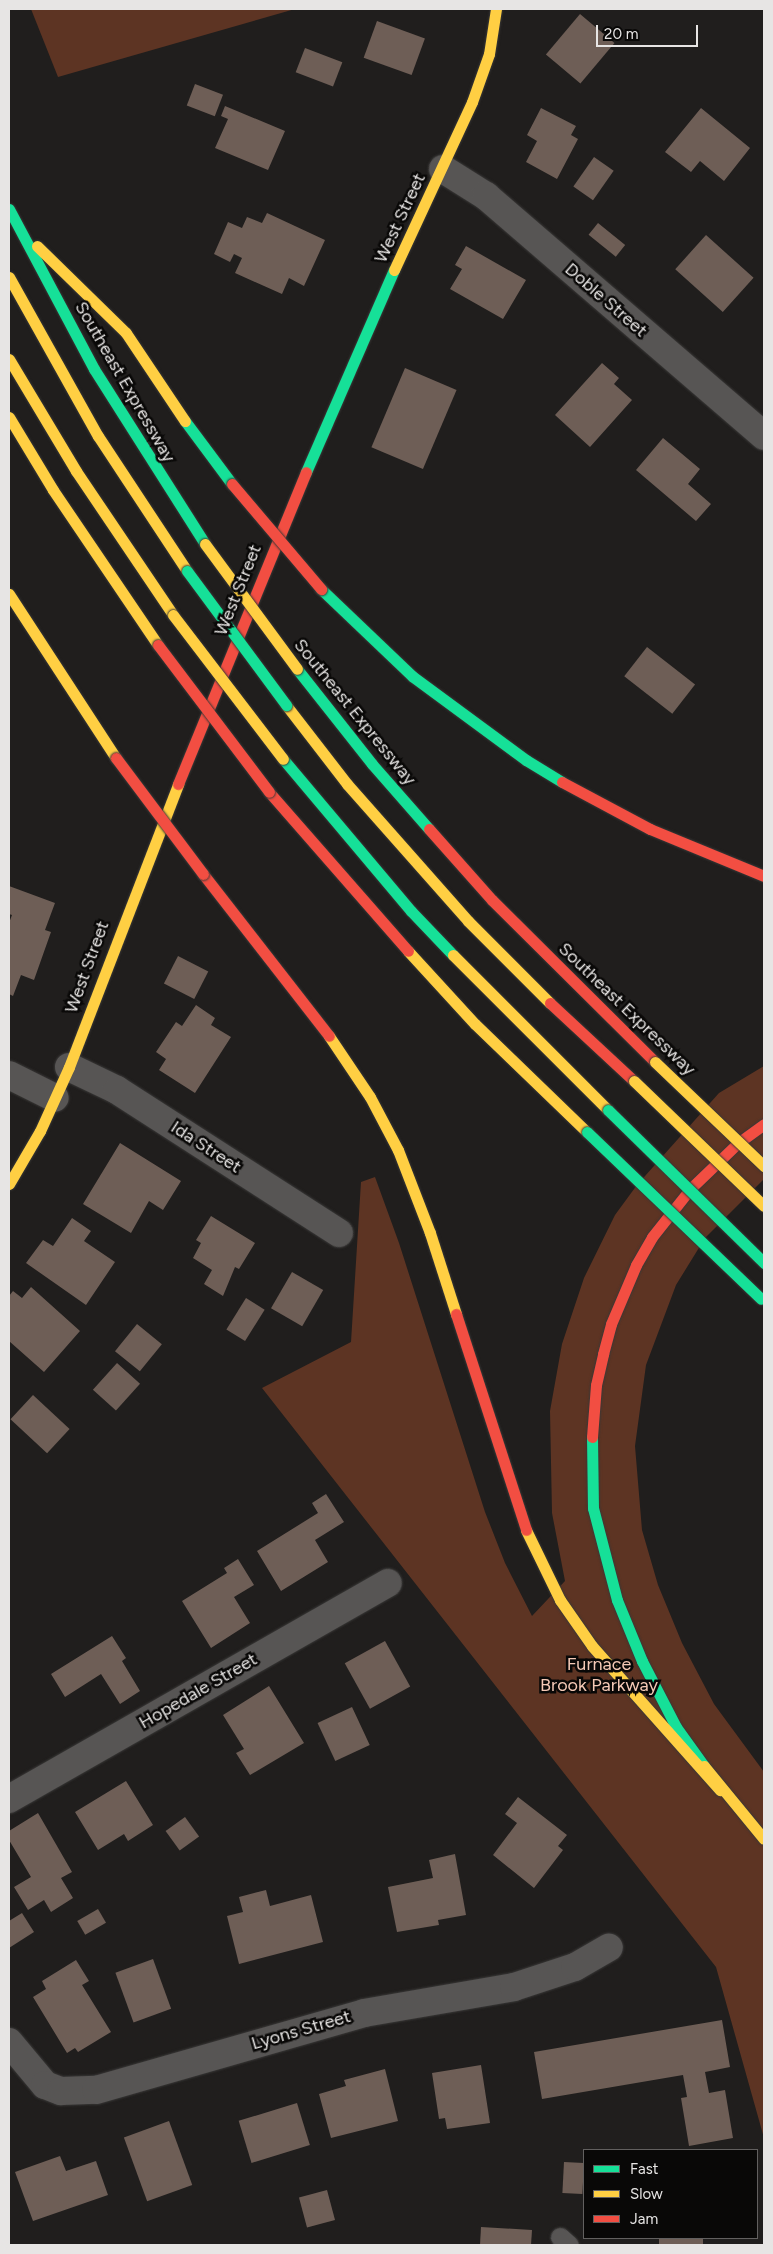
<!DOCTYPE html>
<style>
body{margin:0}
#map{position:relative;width:773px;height:2254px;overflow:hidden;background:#201e1d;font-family:Figtree,sans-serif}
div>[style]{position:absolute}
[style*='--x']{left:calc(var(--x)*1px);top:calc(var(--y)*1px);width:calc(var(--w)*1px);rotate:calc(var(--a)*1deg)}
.green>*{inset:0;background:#5d3423}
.building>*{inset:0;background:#6e5e56;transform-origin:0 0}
.roads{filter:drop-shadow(0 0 1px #393837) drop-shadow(0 0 1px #393837)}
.lane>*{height:19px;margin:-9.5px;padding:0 9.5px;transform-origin:9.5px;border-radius:9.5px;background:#575554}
.street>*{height:28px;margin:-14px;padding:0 14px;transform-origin:14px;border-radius:14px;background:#575554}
.fast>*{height:11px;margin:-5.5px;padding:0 5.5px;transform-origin:5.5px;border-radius:5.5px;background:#16e098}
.slow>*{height:11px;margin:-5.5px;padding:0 5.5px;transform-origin:5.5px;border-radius:5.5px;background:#ffcf43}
.jam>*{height:11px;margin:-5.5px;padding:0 5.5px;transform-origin:5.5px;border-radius:5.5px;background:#f24e42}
.bridges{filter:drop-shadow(0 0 1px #393837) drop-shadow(0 0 1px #393837)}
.fast-bridge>*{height:11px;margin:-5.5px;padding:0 5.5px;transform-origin:5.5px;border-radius:5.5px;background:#16e098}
.slow-bridge>*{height:11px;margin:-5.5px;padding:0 5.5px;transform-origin:5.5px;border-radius:5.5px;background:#ffcf43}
.jam-bridge>*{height:11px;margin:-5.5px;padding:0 5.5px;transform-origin:5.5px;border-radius:5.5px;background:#f24e42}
span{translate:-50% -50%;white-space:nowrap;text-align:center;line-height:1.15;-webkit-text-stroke:5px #090807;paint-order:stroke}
.street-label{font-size:18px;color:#e7e5e4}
.park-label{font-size:18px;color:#f5c9b6}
.frame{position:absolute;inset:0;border:10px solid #e7e5e4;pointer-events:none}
.legend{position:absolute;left:583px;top:2149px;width:175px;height:90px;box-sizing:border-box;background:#090807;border:1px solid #62605f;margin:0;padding:6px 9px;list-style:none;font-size:15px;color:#e7e5e4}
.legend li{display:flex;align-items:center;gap:10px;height:25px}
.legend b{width:25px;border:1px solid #62605f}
.scale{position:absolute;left:596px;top:25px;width:102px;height:22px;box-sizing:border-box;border:2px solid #e7e5e4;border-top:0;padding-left:6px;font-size:15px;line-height:18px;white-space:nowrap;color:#e7e5e4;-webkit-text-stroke:4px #090807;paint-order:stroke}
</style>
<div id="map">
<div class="green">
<i style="clip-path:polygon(31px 9px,295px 9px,58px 77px)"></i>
<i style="clip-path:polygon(764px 1066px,764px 1179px,705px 1238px,676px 1285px,646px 1365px,635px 1446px,642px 1530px,658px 1585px,682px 1643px,714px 1704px,764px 1772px,764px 2138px,716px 1967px,262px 1388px,351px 1342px,361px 1182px,375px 1177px,399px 1243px,485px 1512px,505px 1563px,532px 1616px,565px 1581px,552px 1513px,550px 1411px,562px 1344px,584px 1278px,615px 1215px,637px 1185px,719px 1093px)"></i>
</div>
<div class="building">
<i style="left:580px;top:14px;width:45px;height:53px;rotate:40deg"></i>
<i style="left:377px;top:21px;width:51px;height:39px;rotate:20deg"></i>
<i style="left:305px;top:48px;width:40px;height:26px;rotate:21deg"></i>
<i style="left:195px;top:84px;width:30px;height:23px;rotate:21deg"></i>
<i style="clip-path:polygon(225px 106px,285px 131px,268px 170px,215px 148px,228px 119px,221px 116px)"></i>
<i style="clip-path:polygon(541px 108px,576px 126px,571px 135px,578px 139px,557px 179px,526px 162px,537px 141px,527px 135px)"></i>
<i style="clip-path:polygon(701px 108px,750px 148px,724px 181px,700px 161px,691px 172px,665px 152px)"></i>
<i style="left:594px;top:157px;width:24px;height:36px;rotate:35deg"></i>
<i style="clip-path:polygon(267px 213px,325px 240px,304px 286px,289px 278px,282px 294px,235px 273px,242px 258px,234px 254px,230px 262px,214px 254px,228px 222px,242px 228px,247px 217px,262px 223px)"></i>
<i style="left:598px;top:223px;width:35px;height:15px;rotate:39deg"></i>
<i style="left:706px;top:235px;width:64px;height:46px;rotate:42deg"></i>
<i style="clip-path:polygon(466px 246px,526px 280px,503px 319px,450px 289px,462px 269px,455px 265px)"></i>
<i style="clip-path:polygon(602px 363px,619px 378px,614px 384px,632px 400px,590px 447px,555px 415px)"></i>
<i style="left:405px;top:368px;width:56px;height:86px;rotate:23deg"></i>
<i style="clip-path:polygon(663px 438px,700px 469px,688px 484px,711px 504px,696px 521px,636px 470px)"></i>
<i style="left:647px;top:647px;width:61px;height:37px;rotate:38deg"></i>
<i style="clip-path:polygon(9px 886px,55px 903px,45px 930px,51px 932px,34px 980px,21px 975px,13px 996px,9px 994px,9px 923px,12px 915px,9px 914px)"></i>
<i style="left:178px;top:956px;width:34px;height:31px;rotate:27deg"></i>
<i style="clip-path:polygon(196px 1005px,215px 1018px,211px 1025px,231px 1037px,195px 1093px,159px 1070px,166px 1059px,156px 1052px,176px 1022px,182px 1026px)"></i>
<i style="clip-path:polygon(120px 1143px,181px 1181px,163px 1210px,149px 1201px,131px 1233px,83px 1204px)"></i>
<i style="clip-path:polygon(211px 1216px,255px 1243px,239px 1269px,235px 1267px,223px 1296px,204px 1284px,212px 1270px,193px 1258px,201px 1243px,196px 1240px)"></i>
<i style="clip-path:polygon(72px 1218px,91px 1231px,84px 1241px,115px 1262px,86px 1305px,26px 1263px,43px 1240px,53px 1246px)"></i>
<i style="left:292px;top:1272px;width:36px;height:42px;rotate:30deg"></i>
<i style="clip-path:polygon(31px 1287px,80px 1331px,44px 1372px,9px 1341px,9px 1296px,13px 1291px,22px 1298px)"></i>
<i style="left:246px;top:1298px;width:22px;height:37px;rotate:32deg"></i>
<i style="left:137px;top:1324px;width:32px;height:35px;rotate:39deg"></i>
<i style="left:117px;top:1363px;width:31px;height:36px;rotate:42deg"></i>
<i style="left:33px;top:1395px;width:50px;height:33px;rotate:43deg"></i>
<i style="clip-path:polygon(326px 1494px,344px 1522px,315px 1540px,328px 1562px,281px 1591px,257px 1551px,318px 1513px,312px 1503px)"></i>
<i style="clip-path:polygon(238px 1559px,254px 1585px,234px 1597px,250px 1623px,211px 1648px,182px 1601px,227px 1573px,224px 1568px)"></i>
<i style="clip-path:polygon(112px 1636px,126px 1658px,122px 1661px,140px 1691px,120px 1704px,101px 1674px,65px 1697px,51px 1674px)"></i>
<i style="left:385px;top:1641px;width:52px;height:46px;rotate:61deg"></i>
<i style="clip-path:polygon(269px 1686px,304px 1743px,250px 1775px,236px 1753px,244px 1749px,223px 1715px)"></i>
<i style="left:352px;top:1707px;width:42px;height:38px;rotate:65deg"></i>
<i style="clip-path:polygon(126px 1781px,153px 1825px,128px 1841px,124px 1834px,98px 1850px,75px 1812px)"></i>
<i style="clip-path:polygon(518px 1797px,567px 1835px,558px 1846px,563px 1850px,534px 1888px,493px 1855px,517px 1823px,505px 1814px)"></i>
<i style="clip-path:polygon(38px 1813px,72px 1872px,61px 1878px,73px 1898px,51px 1912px,44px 1900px,28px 1910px,14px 1887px,31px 1877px,9px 1840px,9px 1831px)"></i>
<i style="left:185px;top:1817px;width:24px;height:24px;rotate:54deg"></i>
<i style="clip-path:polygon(455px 1854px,466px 1915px,438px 1920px,439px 1925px,397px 1932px,388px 1887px,433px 1878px,429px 1860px)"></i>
<i style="clip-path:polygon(266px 1890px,270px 1906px,311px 1895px,323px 1942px,239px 1964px,227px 1916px,243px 1912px,239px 1897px)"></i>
<i style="left:98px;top:1909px;width:16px;height:24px;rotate:60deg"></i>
<i style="clip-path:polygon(22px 1913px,34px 1932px,9px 1948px,9px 1921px)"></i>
<i style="left:153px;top:1959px;width:53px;height:40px;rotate:70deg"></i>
<i style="clip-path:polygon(76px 1960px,89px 1981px,82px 1985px,111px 2032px,78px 2052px,75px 2048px,67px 2053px,33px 1997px,46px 1989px,42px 1981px)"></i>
<i style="clip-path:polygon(722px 2020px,730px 2067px,705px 2072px,709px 2093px,725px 2090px,733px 2138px,689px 2146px,681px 2098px,687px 2097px,683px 2075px,542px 2099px,534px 2052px)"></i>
<i style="clip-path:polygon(481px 2065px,490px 2123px,447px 2129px,445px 2118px,439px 2119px,432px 2073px)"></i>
<i style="clip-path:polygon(385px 2069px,398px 2121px,331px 2138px,319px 2094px,346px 2086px,344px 2080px)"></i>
<i style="left:297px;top:2103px;width:44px;height:61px;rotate:73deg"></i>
<i style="left:169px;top:2121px;width:68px;height:48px;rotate:70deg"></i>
<i style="clip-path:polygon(60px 2156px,66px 2171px,96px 2161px,108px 2195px,33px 2221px,15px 2172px)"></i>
<i style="left:564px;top:2162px;width:20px;height:31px;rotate:3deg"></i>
<i style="left:327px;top:2190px;width:31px;height:29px;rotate:75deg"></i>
<i style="clip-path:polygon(481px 2227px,532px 2230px,531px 2245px,480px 2245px)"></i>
<i style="left:659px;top:2238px;width:44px;height:7px"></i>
</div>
<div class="roads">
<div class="lane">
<i style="--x:560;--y:2237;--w:12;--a:42"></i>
</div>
<div class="street">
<i style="--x:443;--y:169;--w:51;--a:32.1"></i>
<i style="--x:486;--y:196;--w:367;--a:40.8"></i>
<i style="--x:69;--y:1067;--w:53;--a:25.6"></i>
<i style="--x:117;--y:1090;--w:264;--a:32.8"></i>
<i style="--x:9;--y:1075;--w:51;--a:26.6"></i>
<i style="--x:9;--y:1799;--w:436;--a:-29.7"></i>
<i style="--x:9;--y:2042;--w:56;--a:50.1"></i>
<i style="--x:45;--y:2085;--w:17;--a:21"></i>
<i style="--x:61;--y:2091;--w:35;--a:-2"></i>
<i style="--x:96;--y:2090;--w:279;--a:-16"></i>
<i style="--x:364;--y:2013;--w:152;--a:-9.8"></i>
<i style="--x:514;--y:1987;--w:64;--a:-18.2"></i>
<i style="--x:575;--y:1967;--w:39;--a:-30"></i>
</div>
<div class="fast">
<i style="--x:9;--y:209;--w:181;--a:62"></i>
<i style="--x:94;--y:369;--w:207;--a:57.6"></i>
<i style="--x:185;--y:421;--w:79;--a:53.3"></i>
<i style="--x:306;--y:472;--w:220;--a:-66.5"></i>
<i style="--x:321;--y:589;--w:126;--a:43.7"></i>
<i style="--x:412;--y:676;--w:142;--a:36.4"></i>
<i style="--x:526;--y:760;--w:42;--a:31.4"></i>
<i style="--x:297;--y:669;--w:121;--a:51.7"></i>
<i style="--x:372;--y:764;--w:86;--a:48.8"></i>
<i style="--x:283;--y:759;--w:199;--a:49.9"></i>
<i style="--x:411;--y:911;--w:61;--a:46.3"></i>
<i style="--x:592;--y:1437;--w:71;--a:89.2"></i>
<i style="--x:593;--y:1508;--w:95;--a:75.4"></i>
<i style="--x:617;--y:1600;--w:66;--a:67.7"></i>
<i style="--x:642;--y:1661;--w:74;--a:62.7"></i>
<i style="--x:676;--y:1727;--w:48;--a:54.3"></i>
</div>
<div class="slow">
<i style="--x:37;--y:246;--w:124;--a:44.3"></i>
<i style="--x:126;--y:333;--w:106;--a:56.2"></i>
<i style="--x:394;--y:270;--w:185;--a:-65.1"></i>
<i style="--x:472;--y:102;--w:51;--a:-70.5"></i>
<i style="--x:489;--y:54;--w:46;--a:-81.2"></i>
<i style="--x:9;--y:277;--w:182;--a:60.8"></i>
<i style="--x:98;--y:436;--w:162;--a:56.6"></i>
<i style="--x:9;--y:359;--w:131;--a:59.1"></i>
<i style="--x:76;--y:471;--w:174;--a:56"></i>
<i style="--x:9;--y:417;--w:85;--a:58.9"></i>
<i style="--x:53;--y:490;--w:187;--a:55.9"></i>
<i style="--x:9;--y:594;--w:196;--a:56.9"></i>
<i style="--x:286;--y:705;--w:100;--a:52.3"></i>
<i style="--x:347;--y:784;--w:183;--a:48.5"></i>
<i style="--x:468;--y:921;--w:116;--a:45"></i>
<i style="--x:408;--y:951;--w:99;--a:47.5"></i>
<i style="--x:475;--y:1024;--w:156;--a:44"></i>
<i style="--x:453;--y:955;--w:219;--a:45"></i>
<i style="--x:329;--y:1036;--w:73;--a:56.1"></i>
<i style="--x:370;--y:1097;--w:60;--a:62.2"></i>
<i style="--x:398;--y:1150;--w:89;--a:68.9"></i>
<i style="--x:430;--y:1233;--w:85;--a:72.2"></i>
<i style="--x:9;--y:1184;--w:61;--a:-59.7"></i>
<i style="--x:40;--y:1131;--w:70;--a:-65.6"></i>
<i style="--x:69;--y:1067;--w:303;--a:-68.9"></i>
<i style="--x:526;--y:1530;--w:78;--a:64.1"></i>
<i style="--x:560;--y:1600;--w:56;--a:55.2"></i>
<i style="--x:592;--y:1646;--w:193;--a:48.4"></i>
<i style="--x:704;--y:1766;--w:94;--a:50.6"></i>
</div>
<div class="jam">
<i style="--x:562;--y:782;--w:100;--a:28.1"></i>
<i style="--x:650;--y:829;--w:123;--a:22.4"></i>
<i style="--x:178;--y:784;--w:337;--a:-67.7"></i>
<i style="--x:269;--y:792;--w:211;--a:48.8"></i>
<i style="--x:429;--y:829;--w:95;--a:48.4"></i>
<i style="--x:492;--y:900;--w:230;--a:44.8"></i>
<i style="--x:203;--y:874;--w:205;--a:52.1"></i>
<i style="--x:550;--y:1003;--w:115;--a:42.9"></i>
<i style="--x:456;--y:1314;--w:227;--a:72"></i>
<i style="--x:592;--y:1437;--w:52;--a:-85.6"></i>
<i style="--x:596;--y:1385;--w:32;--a:-77"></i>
<i style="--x:603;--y:1354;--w:31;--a:-75"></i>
<i style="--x:611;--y:1324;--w:64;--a:-67"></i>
<i style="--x:636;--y:1265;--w:32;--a:-60"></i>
<i style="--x:652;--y:1237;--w:63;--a:-51.5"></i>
<i style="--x:691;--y:1188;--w:65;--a:-43.8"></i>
<i style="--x:738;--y:1143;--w:32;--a:-36"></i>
</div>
</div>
<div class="bridges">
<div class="fast-bridge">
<i style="--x:187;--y:571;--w:167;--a:53.5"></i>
<i style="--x:608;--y:1110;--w:219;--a:44.4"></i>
<i style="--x:587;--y:1132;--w:241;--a:43.8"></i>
</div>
<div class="slow-bridge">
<i style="--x:205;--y:544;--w:155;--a:53.6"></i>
<i style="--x:173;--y:615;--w:181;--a:52.6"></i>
<i style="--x:655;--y:1062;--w:151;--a:43.7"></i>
<i style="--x:634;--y:1081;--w:180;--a:43.9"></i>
</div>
<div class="jam-bridge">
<i style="--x:232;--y:484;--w:138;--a:49.7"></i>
<i style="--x:158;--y:645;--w:184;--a:52.9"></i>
<i style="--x:116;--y:758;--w:145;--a:53.1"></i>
</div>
</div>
<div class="street-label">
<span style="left:400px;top:218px;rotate:-65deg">West Street</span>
<span style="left:606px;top:300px;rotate:41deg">Doble Street</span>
<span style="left:125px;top:382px;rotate:60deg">Southeast Expressway</span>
<span style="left:238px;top:590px;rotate:-68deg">West Street</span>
<span style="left:355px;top:712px;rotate:51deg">Southeast Expressway</span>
<span style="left:87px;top:967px;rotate:-70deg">West Street</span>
<span style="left:627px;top:1009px;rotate:44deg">Southeast Expressway</span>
<span style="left:206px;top:1147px;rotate:33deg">Ida Street</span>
<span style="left:198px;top:1691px;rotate:-30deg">Hopedale Street</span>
<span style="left:301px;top:2030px;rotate:-16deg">Lyons Street</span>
</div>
<div class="park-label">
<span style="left:599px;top:1675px">Furnace<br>Brook Parkway</span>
</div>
<div class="frame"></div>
<ul class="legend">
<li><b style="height:6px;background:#16e098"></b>Fast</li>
<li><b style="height:6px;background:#ffcf43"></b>Slow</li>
<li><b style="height:6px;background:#f24e42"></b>Jam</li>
</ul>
<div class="scale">20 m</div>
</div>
